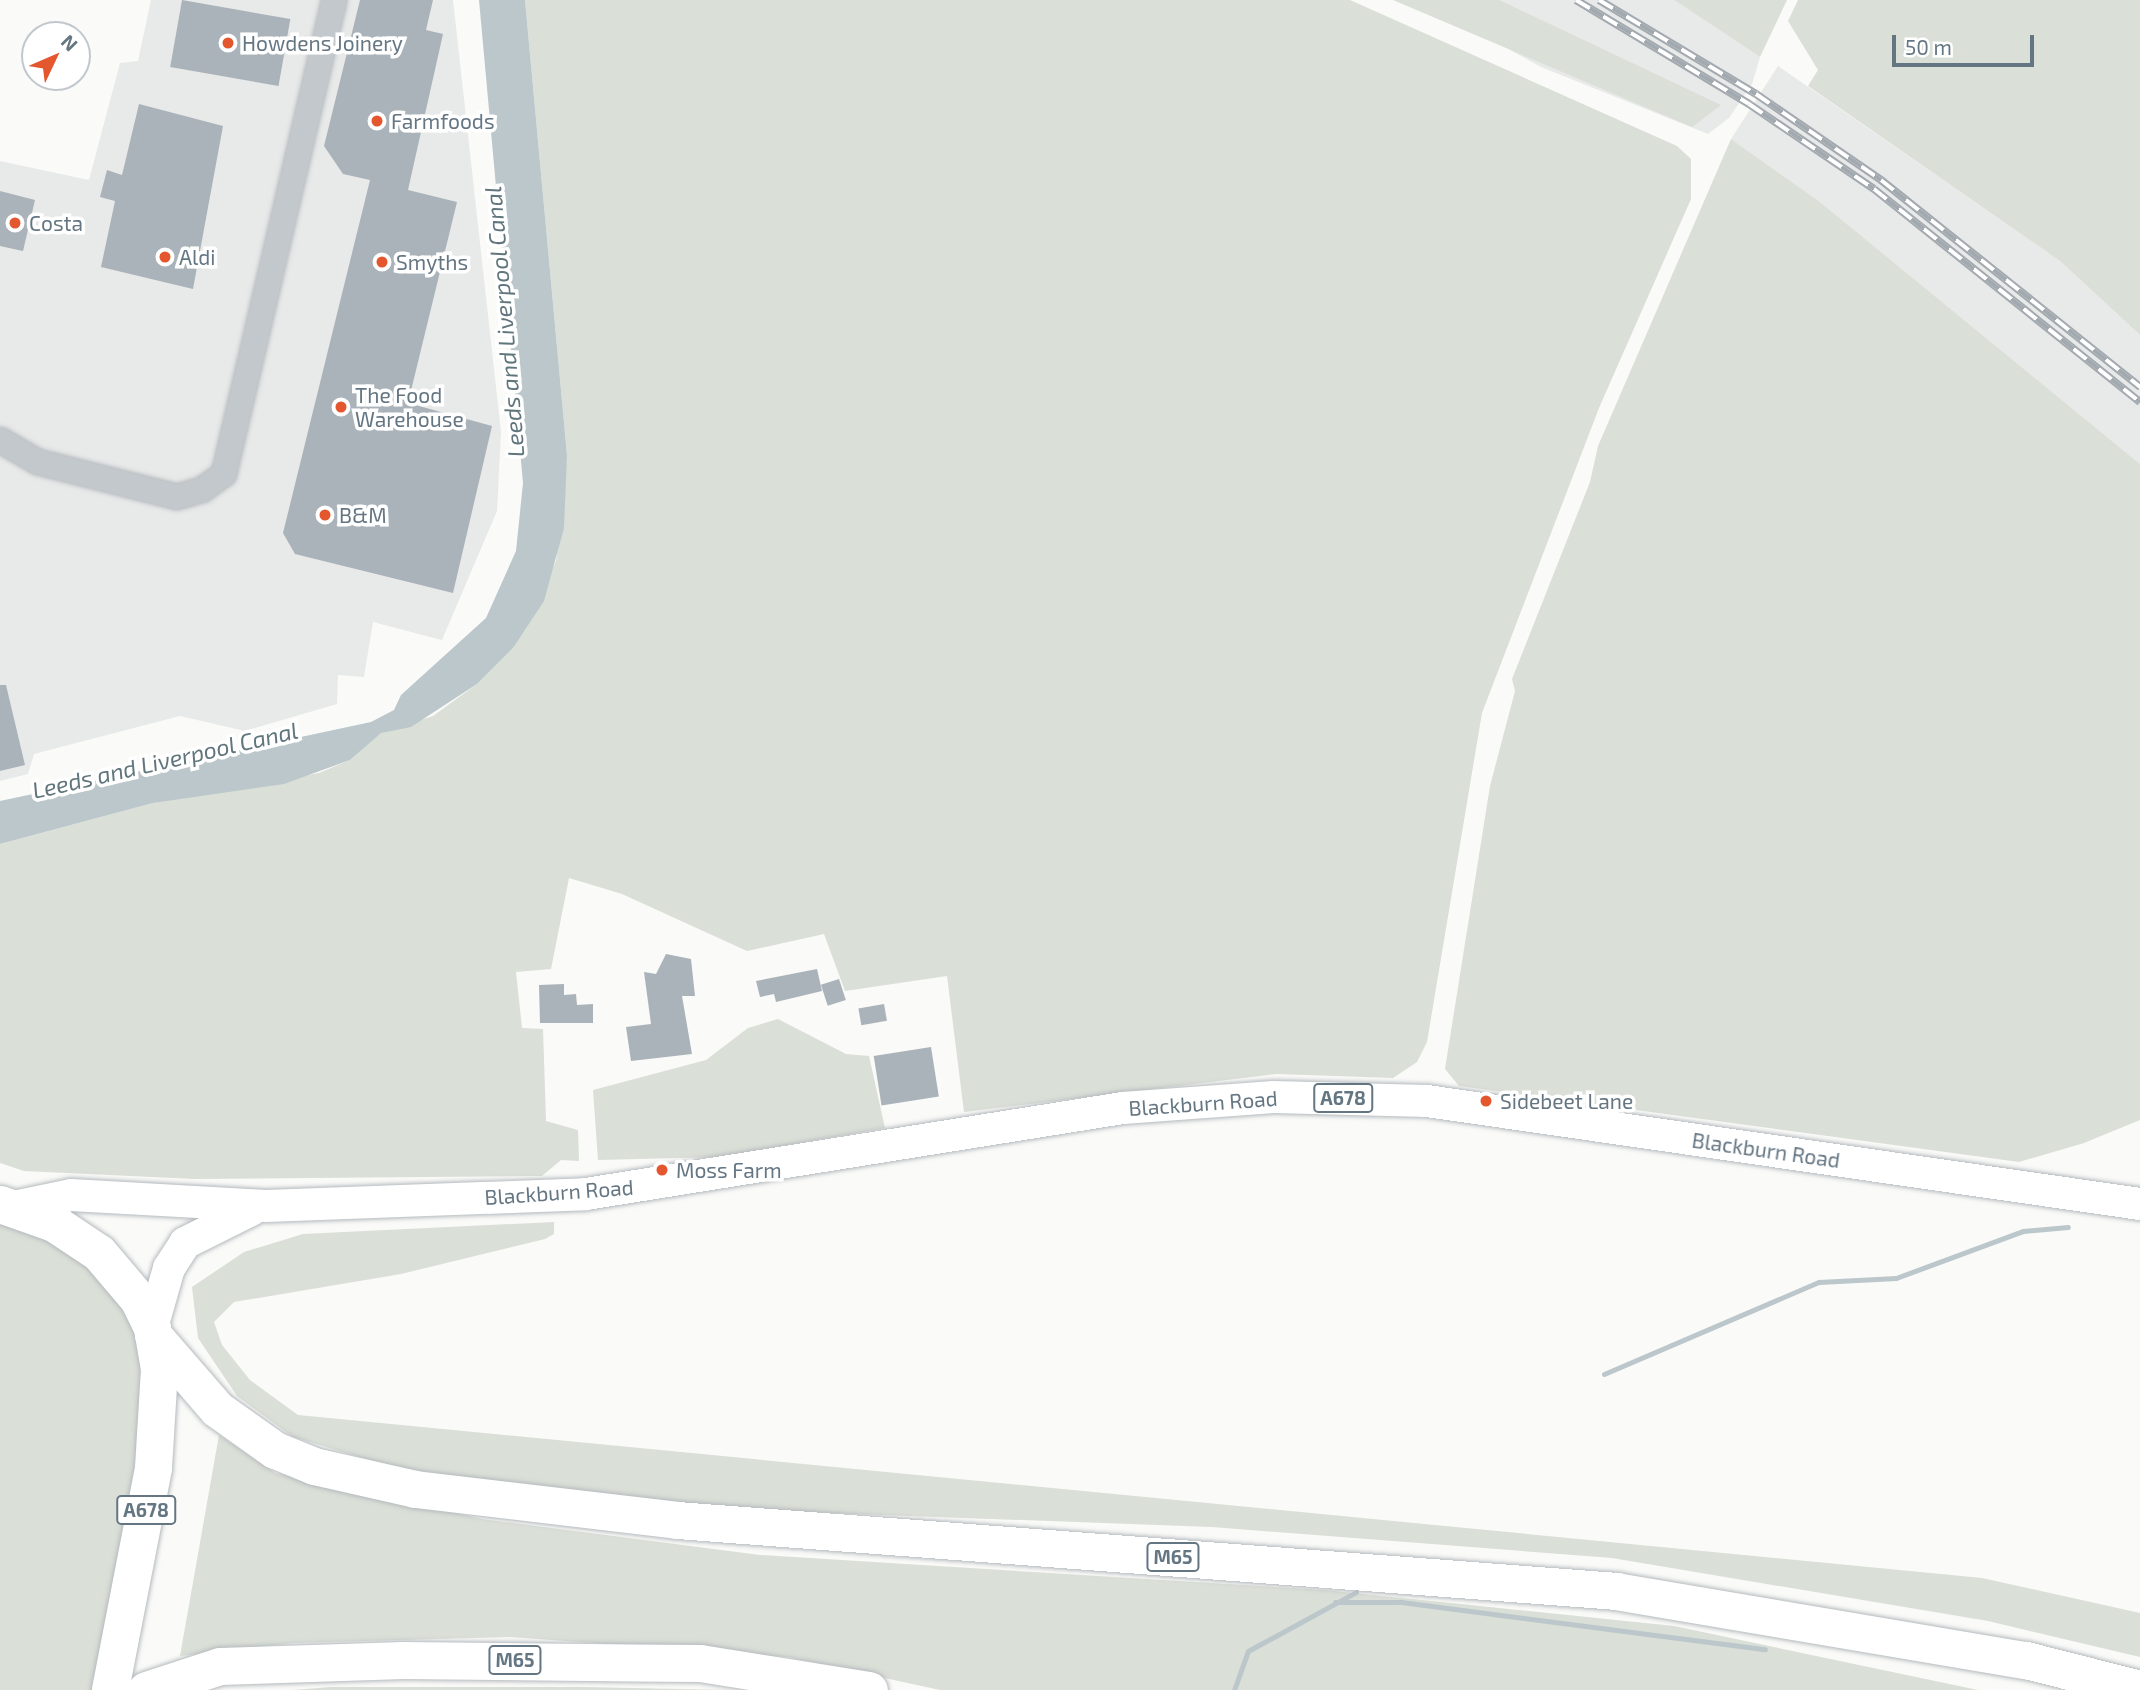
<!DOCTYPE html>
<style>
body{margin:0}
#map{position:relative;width:2140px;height:1690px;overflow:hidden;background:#fafaf8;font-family:"Exo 2",sans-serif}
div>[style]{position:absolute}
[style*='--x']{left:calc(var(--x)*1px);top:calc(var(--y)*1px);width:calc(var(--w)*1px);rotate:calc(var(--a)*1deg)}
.built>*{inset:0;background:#e8e9e9}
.green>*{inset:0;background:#dadfd7}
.water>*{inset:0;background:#bbc7cb}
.stream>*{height:5px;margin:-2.5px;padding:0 2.5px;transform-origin:2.5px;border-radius:2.5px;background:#bbc7cb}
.building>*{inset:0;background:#aab3b9;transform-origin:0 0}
.roads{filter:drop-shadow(0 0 2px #b5babe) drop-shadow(0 0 2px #b5babe)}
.minor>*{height:24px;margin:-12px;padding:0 12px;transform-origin:12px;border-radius:12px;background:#c3c8cc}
.major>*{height:32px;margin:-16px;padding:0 16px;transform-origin:16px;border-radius:16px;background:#fff}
.highway>*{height:37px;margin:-18.5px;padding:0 18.5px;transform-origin:18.5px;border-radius:18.5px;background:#fff}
.rail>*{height:8px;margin-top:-4px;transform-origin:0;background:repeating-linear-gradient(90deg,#fff 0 16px,#a2aab0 0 32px);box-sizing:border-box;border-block:2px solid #a2aab0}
.dots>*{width:19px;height:19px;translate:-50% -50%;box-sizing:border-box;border:4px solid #fff;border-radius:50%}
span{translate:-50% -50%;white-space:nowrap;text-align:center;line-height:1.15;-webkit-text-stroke:7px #fff;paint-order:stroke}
.shield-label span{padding:2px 5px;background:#fff;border:2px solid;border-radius:5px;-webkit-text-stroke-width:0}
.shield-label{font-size:19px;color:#657683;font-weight:700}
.poi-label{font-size:21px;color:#657683}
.left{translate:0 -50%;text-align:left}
.street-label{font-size:21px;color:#657683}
.water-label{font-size:23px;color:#60757c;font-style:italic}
.north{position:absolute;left:21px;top:21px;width:70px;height:70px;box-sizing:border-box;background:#fff;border:2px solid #c1c8cd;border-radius:50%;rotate:46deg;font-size:19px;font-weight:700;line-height:28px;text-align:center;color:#657683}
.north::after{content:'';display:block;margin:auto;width:24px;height:32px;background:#e4572e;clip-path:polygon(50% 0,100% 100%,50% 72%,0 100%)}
.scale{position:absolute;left:1892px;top:35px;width:142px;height:32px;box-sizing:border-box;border:4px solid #657683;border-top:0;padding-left:9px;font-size:21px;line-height:24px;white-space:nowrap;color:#657683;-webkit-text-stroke:5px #fff;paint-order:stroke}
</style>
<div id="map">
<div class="built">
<i style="clip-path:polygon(151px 0,453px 0,501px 432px,497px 511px,442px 640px,373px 622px,364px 677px,338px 675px,337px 704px,245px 731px,180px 716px,34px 754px,28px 774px,0 781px,0 161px,89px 180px,120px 63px,138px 61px)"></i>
<i style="clip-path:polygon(1420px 0,1674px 0,1760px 57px,1752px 84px,1729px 118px,1708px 134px,1541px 67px)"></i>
<i style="clip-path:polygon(1778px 66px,2060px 261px,2140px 335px,2140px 464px,1820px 202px,1731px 139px)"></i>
</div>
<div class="green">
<i style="clip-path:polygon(525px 0,1350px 0,1677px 146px,1691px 159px,1691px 199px,1599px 408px,1482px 713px,1427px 1042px,1417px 1062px,1393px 1078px,1276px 1074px,964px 1112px,947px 976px,845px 991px,824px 934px,747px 951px,622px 894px,569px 878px,551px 969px,516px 972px,522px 1028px,543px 1029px,546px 1121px,578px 1130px,579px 1161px,561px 1160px,542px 1176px,195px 1179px,24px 1171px,0 1163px,0 844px,153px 803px,319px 773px,350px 760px,380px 733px,433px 716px,477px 684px,513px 648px,556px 561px,567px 455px)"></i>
<i style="clip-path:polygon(1393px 0,1499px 0,1721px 105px,1692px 127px)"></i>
<i style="clip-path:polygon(1674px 0,1787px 0,1760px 57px)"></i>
<i style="clip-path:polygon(1798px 0,2140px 0,2140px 335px,2060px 261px,1808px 86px,1818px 70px,1788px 21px)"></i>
<i style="clip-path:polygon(1731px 139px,1820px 202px,2140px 464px,2140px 1120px,2084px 1143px,2019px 1162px,1459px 1086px,1445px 1069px,1490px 786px,1515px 691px,1512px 679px,1590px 482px,1598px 446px)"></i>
<i style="clip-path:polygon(778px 1019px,846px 1054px,869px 1056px,885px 1128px,720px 1157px,598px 1160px,593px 1090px,706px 1060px,748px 1028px)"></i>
<i style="clip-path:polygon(0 1204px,37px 1215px,152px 1328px,110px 1690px,0 1690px)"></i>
<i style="clip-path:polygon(554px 1222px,554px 1234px,545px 1239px,401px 1274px,234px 1302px,214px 1322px,222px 1345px,250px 1380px,298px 1415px,1982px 1578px,2140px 1613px,2140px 1657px,1988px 1621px,1612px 1558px,1212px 1527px,694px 1508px,526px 1489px,390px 1466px,293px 1437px,237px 1396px,198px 1338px,192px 1287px,244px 1252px,303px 1234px)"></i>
<i style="clip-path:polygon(219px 1435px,275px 1473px,482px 1519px,760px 1555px,1324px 1590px,1674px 1626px,1978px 1690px,940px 1690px,788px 1657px,510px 1637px,293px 1643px,180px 1656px)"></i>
<i style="clip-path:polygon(331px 1687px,584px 1687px,728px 1690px,293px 1690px)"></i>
</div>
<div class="water">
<i style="clip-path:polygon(479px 0,525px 0,567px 455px,564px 528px,544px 601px,513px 648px,477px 684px,411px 727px,381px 733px,350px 760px,284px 784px,153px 803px,0 844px,0 801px,371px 722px,394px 710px,401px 695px,486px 618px,516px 551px,523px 483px)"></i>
</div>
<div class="stream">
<i style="--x:1604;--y:1374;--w:234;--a:-23.2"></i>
<i style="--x:1819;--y:1282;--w:77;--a:-3"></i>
<i style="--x:1896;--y:1278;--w:135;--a:-20.3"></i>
<i style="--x:2023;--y:1231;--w:45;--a:-5.1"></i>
<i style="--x:1335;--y:1602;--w:66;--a:0"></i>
<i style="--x:1401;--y:1602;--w:367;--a:7.4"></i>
<i style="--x:1234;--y:1690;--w:41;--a:-70.3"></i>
<i style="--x:1248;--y:1651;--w:123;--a:-28.6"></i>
</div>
<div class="building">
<i style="left:182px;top:0;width:110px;height:68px;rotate:10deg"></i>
<i style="clip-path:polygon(360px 0,433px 0,426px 30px,443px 34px,408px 190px,457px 202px,408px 403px,492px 426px,453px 593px,295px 554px,283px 533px,370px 180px,343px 174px,324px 146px)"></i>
<i style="clip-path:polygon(139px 104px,223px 126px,193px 289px,101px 267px,115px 201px,100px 197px,107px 170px,122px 175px)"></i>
<i style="clip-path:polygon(0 191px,35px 200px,23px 251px,0 246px)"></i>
<i style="clip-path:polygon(0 685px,6px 685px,25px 765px,0 771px)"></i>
<i style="clip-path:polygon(666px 954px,691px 959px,695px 996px,682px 996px,692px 1054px,631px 1061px,626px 1027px,651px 1024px,644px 972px,656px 974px)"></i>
<i style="clip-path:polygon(817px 969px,822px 991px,776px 1002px,774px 994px,760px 997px,756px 981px)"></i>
<i style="left:839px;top:979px;width:22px;height:19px;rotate:72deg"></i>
<i style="clip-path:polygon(564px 984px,564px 995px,576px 994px,577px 1005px,593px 1004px,593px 1023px,540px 1023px,539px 985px)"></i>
<i style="left:884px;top:1004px;width:17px;height:26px;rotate:80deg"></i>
<i style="left:931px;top:1047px;width:50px;height:58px;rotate:81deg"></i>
</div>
<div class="roads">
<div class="minor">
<i style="--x:0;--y:440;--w:44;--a:30.1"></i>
<i style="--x:38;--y:462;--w:143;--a:14.1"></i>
<i style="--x:177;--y:497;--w:26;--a:-16"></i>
<i style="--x:202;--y:490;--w:27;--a:-36"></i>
<i style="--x:224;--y:474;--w:487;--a:-76.9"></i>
</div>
<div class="major">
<i style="--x:14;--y:1207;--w:58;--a:-11.9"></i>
<i style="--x:71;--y:1195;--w:195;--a:3.2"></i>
<i style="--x:266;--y:1206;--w:320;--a:-2.1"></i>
<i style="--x:586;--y:1194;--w:544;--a:-9.1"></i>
<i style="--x:1123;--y:1108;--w:151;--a:-4.2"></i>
<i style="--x:1274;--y:1097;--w:153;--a:1.5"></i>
<i style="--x:1427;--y:1101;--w:720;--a:8.22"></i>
<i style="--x:152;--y:1328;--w:62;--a:-74.2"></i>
<i style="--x:169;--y:1268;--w:30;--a:-57"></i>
<i style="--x:185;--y:1243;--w:74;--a:-26.6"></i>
</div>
<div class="highway">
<i style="--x:0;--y:1204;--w:57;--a:19.4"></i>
<i style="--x:54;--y:1223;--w:54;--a:33.7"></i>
<i style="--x:99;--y:1253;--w:60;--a:49.7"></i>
<i style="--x:138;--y:1299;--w:32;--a:64"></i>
<i style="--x:152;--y:1328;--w:42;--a:80.3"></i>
<i style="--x:159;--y:1369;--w:99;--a:93.5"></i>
<i style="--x:153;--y:1468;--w:226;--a:101"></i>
<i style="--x:153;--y:1335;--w:98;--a:49.1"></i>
<i style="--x:217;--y:1409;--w:71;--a:35.3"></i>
<i style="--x:275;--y:1450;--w:42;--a:22.3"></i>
<i style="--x:314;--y:1466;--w:104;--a:12.8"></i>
<i style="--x:415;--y:1489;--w:264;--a:6.7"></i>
<i style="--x:677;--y:1520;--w:942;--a:4.32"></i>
<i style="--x:1616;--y:1591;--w:416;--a:9.6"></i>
<i style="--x:2026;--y:1660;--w:118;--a:14.3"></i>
<i style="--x:146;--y:1690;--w:78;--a:-18"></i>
<i style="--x:220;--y:1666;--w:183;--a:-1.9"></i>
<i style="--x:403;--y:1660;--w:297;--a:0.6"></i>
<i style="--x:700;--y:1663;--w:171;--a:9.1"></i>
</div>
</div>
<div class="rail">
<i style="--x:1576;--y:0;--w:202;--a:31"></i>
<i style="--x:1749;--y:104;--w:151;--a:34.2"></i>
<i style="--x:1874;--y:189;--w:341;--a:38.7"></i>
<i style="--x:1599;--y:0;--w:183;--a:30.9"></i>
<i style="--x:1756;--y:94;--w:152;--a:34.5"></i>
<i style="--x:1881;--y:180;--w:332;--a:38.6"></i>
</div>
<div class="dots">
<i style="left:228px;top:43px;background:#e4572e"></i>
<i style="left:377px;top:121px;background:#e4572e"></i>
<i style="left:15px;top:223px;background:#e4572e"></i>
<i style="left:165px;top:257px;background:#e4572e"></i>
<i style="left:382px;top:262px;background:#e4572e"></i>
<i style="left:341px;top:407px;background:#e4572e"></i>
<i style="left:325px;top:515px;background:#e4572e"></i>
<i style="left:1486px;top:1101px;background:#e4572e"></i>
<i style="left:662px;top:1170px;background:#e4572e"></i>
</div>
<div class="shield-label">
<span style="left:1343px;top:1098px">A678</span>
<span style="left:146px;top:1510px">A678</span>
<span style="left:1173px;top:1557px">M65</span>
<span style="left:515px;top:1660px">M65</span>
</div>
<div class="poi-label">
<span class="left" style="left:242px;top:43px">Howdens Joinery</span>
<span class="left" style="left:391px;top:121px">Farmfoods</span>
<span class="left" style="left:29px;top:223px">Costa</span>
<span class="left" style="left:179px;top:257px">Aldi</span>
<span class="left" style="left:396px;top:262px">Smyths</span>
<span class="left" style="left:355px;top:407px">The Food<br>Warehouse</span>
<span class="left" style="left:339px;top:515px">B&amp;M</span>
<span class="left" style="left:1500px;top:1101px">Sidebeet Lane</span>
<span class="left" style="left:676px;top:1170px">Moss Farm</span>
</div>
<div class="street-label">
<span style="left:1203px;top:1103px;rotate:-4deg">Blackburn Road</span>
<span style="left:1766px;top:1150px;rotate:8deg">Blackburn Road</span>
<span style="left:559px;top:1192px;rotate:-4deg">Blackburn Road</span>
</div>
<div class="water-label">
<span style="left:504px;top:322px;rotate:-95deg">Leeds and Liverpool Canal</span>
<span style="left:165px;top:760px;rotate:-13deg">Leeds and Liverpool Canal</span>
</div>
<div class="north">N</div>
<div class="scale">50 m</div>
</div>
